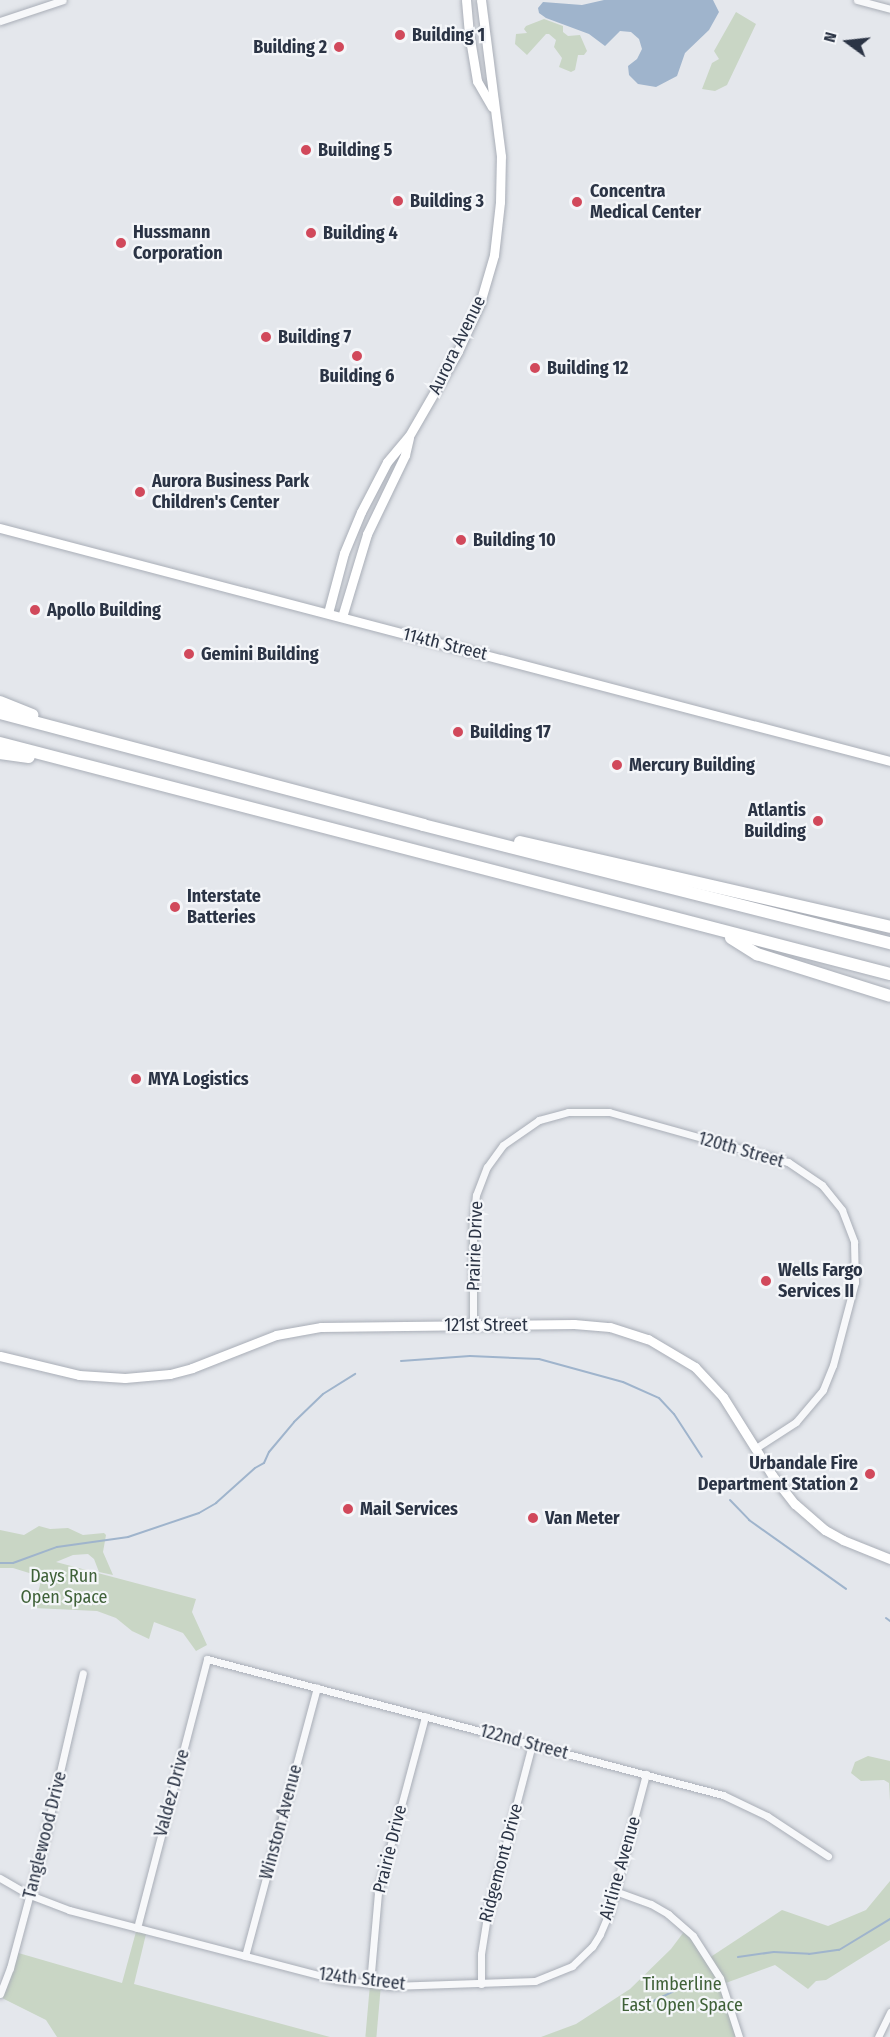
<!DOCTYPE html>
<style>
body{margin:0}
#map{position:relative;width:890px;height:2037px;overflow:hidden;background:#e4e7ec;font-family:"Fira Sans Condensed",sans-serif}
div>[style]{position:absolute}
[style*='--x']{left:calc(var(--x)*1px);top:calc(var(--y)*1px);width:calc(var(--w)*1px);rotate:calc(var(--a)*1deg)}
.green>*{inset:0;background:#c9d6c5;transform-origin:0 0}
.water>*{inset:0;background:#9fb4cc}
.stream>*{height:2px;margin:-1px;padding:0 1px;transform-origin:1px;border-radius:1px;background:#9fb4cc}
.roads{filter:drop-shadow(0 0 2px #a9aeb7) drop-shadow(0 0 2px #a9aeb7)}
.street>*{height:7px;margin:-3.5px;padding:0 3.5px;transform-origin:3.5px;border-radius:3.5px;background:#f7f8fa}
.secondary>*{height:9px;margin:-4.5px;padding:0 4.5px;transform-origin:4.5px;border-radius:4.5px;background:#fff}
.highway>*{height:12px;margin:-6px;padding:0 6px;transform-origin:6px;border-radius:6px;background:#fff}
.dots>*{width:16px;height:16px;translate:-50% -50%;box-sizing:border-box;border:3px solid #f4f6f9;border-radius:50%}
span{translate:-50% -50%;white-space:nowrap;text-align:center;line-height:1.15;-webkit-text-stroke:4.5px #f4f6f9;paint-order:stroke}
.poi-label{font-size:18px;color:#2b3445;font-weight:700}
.left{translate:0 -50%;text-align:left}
.right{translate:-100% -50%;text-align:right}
.street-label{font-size:18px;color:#2b3445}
.park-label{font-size:18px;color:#3f6138}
.north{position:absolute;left:818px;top:12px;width:60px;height:60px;-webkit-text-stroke:4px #f4f6f9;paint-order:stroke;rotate:285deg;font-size:16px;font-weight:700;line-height:24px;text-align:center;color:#2b3445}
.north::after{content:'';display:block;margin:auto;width:21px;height:27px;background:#2b3445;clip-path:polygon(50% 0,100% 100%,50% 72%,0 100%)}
</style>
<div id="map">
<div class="green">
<i style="clip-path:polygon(736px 12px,756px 24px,727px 85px,715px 91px,702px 89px,712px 63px,719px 59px,714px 51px)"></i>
<i style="clip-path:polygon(544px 19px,563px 26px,563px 32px,568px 36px,580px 35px,587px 51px,584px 55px,578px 55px,575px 70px,571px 72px,559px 67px,562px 58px,554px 47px,556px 40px,549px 34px,546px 34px,527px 55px,515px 44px,516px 34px,527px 33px,524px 29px,526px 26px)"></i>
<i style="clip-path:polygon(39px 1526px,50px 1529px,68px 1528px,83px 1535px,104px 1533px,106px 1535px,103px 1552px,113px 1575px,99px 1572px,94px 1559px,88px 1554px,73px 1555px,56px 1562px,196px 1599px,192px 1612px,207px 1645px,196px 1651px,183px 1633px,154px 1622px,149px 1639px,132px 1631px,116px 1618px,97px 1611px,34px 1608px,42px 1577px,13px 1568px,0 1568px,0 1530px,24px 1535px)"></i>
<i style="clip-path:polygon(868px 1756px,890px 1761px,890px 1801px,889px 1783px,884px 1780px,861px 1781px,851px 1773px,855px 1762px)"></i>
<i style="clip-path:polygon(890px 1881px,890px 1940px,826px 1980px,816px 1981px,808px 1989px,775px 1965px,723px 1984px,739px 2037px,541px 2037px,576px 2024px,630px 1989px,671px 1949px,686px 1929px,709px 1958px,782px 1910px,828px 1926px,866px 1910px)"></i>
<i style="clip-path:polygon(137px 1928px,147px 1930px,134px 1984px,330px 2037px,57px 2037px,46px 2020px,0 1997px,15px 1952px,122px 1983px)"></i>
<i style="left:370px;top:1984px;width:11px;height:53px;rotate:5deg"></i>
</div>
<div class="water">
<i style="clip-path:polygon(604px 0,713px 0,719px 12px,709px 30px,685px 53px,677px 76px,656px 87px,638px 84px,629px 75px,628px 66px,637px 59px,642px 49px,639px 39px,631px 32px,620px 31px,605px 46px,589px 34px,546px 18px,539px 13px,538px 8px,543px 2px,582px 5px)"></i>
</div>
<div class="stream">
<i style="--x:401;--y:1361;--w:69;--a:-4.1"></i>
<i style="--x:470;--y:1356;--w:69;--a:2.5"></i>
<i style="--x:539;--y:1359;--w:87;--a:15.3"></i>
<i style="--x:623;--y:1382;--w:39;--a:24"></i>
<i style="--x:659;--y:1398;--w:22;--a:47"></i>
<i style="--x:674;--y:1414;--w:51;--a:56.9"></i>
<i style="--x:730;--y:1500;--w:28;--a:46"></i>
<i style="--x:749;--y:1520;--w:119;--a:35.4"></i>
<i style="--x:0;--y:1563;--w:13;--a:0"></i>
<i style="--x:13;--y:1563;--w:47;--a:-20"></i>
<i style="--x:57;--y:1547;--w:72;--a:-8"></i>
<i style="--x:128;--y:1537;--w:75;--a:-18.7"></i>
<i style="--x:199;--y:1513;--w:20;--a:-30"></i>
<i style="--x:216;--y:1503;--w:52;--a:-41.9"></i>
<i style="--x:255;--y:1468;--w:10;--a:-29"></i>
<i style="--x:264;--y:1463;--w:12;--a:-66"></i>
<i style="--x:269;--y:1452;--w:39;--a:-50"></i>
<i style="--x:294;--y:1422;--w:40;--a:-44"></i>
<i style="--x:323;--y:1394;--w:38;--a:-32"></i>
<i style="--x:886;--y:1618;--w:5;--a:37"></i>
<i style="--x:738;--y:1957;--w:36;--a:-8"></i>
<i style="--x:774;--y:1952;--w:35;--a:3"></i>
<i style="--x:809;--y:1954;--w:30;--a:-8"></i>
<i style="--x:839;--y:1950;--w:60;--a:-31.3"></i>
<i style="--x:647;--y:2004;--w:49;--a:-25.5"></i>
</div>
<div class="roads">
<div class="street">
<i style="--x:857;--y:0;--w:34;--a:15"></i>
<i style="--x:0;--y:21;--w:66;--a:-18.4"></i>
<i style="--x:473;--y:1325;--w:102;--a:-90"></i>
<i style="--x:473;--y:1223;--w:28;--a:-84"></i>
<i style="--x:476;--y:1195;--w:30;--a:-69"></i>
<i style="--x:487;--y:1167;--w:27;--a:-54"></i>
<i style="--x:503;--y:1145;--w:44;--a:-34.8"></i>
<i style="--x:539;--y:1120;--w:30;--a:-15"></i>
<i style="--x:568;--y:1112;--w:41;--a:0"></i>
<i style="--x:609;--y:1112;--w:186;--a:15.6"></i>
<i style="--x:788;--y:1162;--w:41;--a:34.1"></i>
<i style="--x:822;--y:1185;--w:32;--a:51"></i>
<i style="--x:842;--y:1210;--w:34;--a:69"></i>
<i style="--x:854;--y:1242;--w:40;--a:88.6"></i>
<i style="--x:855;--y:1282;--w:86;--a:104.8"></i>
<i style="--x:833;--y:1365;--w:27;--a:112"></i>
<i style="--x:823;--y:1390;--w:42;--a:130.2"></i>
<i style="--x:796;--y:1422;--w:48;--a:147"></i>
<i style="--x:0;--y:1878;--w:34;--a:30"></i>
<i style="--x:30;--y:1895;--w:42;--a:21"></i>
<i style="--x:69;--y:1910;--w:277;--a:14.6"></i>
<i style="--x:337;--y:1980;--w:54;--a:6.3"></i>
<i style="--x:391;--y:1986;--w:144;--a:-2"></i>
<i style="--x:535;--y:1981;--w:40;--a:-22"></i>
<i style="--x:572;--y:1966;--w:28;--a:-44"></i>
<i style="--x:592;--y:1947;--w:15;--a:-58"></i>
<i style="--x:600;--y:1934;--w:23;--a:-67"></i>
<i style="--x:609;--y:1913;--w:144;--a:-75.1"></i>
<i style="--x:615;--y:1891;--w:38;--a:20"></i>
<i style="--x:651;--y:1904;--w:20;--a:30"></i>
<i style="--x:668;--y:1914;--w:33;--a:41"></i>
<i style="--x:693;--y:1936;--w:50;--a:57.3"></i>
<i style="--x:720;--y:1978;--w:62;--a:72.1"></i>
<i style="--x:137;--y:1928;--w:278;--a:-75.4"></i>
<i style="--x:207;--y:1659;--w:534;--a:14.77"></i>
<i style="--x:723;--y:1795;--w:49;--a:25.5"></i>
<i style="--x:767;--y:1816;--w:73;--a:33.3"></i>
<i style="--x:245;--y:1956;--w:278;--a:-75"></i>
<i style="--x:370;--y:1984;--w:92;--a:-85"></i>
<i style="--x:378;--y:1892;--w:182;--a:-75"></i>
<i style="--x:481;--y:1984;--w:30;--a:-90"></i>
<i style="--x:481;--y:1954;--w:38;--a:-81"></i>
<i style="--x:487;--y:1916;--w:178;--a:-75.3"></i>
<i style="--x:0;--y:1994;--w:28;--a:-69"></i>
<i style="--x:10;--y:1968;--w:136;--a:-75"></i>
<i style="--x:45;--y:1837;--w:168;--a:-77"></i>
<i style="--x:878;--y:2037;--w:28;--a:-64"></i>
</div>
<div class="secondary">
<i style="--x:466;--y:0;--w:33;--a:85"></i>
<i style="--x:469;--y:33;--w:49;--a:80.5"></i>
<i style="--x:477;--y:81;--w:30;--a:60"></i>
<i style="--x:0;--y:528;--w:920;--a:14.67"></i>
<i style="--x:328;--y:613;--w:62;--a:-75.1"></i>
<i style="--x:344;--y:553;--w:44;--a:-67.5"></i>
<i style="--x:361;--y:512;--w:56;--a:-62.5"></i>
<i style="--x:387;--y:462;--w:34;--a:-50"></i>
<i style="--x:409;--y:436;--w:98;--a:-60"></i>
<i style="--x:458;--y:351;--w:53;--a:-65.4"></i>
<i style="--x:480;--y:303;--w:50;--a:-73.7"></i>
<i style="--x:494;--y:255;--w:53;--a:-83.5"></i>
<i style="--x:500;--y:202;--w:46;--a:-88.8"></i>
<i style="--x:501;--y:156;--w:157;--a:-97.3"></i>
<i style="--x:342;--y:617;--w:87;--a:-73.2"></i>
<i style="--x:367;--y:534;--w:88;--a:-64.3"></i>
<i style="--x:405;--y:455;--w:18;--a:-77"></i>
<i style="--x:0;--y:1356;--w:81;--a:13.5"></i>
<i style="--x:79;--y:1375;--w:46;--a:3.7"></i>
<i style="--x:125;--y:1378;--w:45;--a:-5.1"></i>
<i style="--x:170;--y:1374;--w:23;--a:-15"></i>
<i style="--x:192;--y:1368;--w:90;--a:-21.4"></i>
<i style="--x:276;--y:1335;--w:46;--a:-10.1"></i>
<i style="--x:321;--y:1327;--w:253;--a:-0.7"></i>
<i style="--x:574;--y:1324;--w:36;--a:5"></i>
<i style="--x:610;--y:1327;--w:40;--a:18"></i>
<i style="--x:648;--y:1339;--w:55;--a:30.8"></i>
<i style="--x:695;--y:1367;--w:41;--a:47"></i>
<i style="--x:723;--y:1397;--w:92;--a:57.9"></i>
<i style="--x:772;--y:1475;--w:37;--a:52"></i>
<i style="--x:795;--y:1504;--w:40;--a:41"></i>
<i style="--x:825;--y:1530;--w:21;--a:29"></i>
<i style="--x:843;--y:1540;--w:51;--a:22"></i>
</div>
<div class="highway">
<i style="--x:0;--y:702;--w:35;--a:22"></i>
<i style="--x:0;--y:713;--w:438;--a:14.8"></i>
<i style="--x:423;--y:825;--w:482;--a:14.2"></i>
<i style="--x:0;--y:743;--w:919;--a:14.55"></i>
<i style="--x:0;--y:753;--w:29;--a:8"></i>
<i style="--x:520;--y:842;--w:380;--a:12.9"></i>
<i style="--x:731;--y:938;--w:31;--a:32"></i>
<i style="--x:757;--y:954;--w:139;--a:17.5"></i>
</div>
</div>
<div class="dots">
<i style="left:400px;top:35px;background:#d1495b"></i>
<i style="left:339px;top:47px;background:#d1495b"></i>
<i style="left:306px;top:150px;background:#d1495b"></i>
<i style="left:398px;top:201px;background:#d1495b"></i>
<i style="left:577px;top:202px;background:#d1495b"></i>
<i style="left:311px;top:233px;background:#d1495b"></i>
<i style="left:121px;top:243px;background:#d1495b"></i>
<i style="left:266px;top:337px;background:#d1495b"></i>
<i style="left:357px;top:356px;background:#d1495b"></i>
<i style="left:535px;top:368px;background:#d1495b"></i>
<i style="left:140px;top:492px;background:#d1495b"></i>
<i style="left:461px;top:540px;background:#d1495b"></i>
<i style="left:35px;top:610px;background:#d1495b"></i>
<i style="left:189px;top:654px;background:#d1495b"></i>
<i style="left:458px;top:732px;background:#d1495b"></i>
<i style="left:617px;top:765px;background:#d1495b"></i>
<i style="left:818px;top:821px;background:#d1495b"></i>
<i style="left:175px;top:907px;background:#d1495b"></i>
<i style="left:136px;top:1079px;background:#d1495b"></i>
<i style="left:766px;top:1281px;background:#d1495b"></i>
<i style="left:870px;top:1474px;background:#d1495b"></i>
<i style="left:348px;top:1509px;background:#d1495b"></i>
<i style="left:533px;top:1518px;background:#d1495b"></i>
</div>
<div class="poi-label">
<span class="left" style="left:412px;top:35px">Building 1</span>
<span class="right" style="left:327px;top:47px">Building 2</span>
<span class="left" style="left:318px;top:150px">Building 5</span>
<span class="left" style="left:590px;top:202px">Concentra<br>Medical Center</span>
<span class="left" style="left:410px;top:201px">Building 3</span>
<span class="left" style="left:133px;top:243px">Hussmann<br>Corporation</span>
<span class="left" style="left:323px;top:233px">Building 4</span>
<span class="left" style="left:278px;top:337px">Building 7</span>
<span class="left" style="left:547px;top:368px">Building 12</span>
<span style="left:357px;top:376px">Building 6</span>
<span class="left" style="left:152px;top:492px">Aurora Business Park<br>Children's Center</span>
<span class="left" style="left:473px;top:540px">Building 10</span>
<span class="left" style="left:47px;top:610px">Apollo Building</span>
<span class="left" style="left:201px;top:654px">Gemini Building</span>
<span class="left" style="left:470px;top:732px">Building 17</span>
<span class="left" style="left:629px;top:765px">Mercury Building</span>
<span class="right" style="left:806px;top:821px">Atlantis<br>Building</span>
<span class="left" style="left:187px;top:907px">Interstate<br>Batteries</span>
<span class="left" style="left:148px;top:1079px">MYA Logistics</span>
<span class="left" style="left:778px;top:1281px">Wells Fargo<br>Services II</span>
<span class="right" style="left:858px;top:1474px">Urbandale Fire<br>Department Station 2</span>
<span class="left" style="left:360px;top:1509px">Mail Services</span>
<span class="left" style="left:545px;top:1518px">Van Meter</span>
</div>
<div class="street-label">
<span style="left:457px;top:345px;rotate:-64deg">Aurora Avenue</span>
<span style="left:445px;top:644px;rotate:14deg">114th Street</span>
<span style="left:741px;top:1150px;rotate:16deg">120th Street</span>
<span style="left:475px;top:1246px;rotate:-88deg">Prairie Drive</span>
<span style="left:486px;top:1325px">121st Street</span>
<span style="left:524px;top:1742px;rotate:15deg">122nd Street</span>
<span style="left:172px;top:1793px;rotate:-75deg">Valdez Drive</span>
<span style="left:281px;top:1822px;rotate:-75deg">Winston Avenue</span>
<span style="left:45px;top:1835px;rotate:-76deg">Tanglewood Drive</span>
<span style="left:390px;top:1849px;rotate:-76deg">Prairie Drive</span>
<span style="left:501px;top:1863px;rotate:-75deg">Ridgemont Drive</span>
<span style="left:620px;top:1868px;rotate:-74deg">Airline Avenue</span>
<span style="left:362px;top:1979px;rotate:7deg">124th Street</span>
</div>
<div class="park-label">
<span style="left:64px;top:1587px">Days Run<br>Open Space</span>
<span style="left:682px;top:1995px">Timberline<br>East Open Space</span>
</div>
<div class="north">N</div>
</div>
